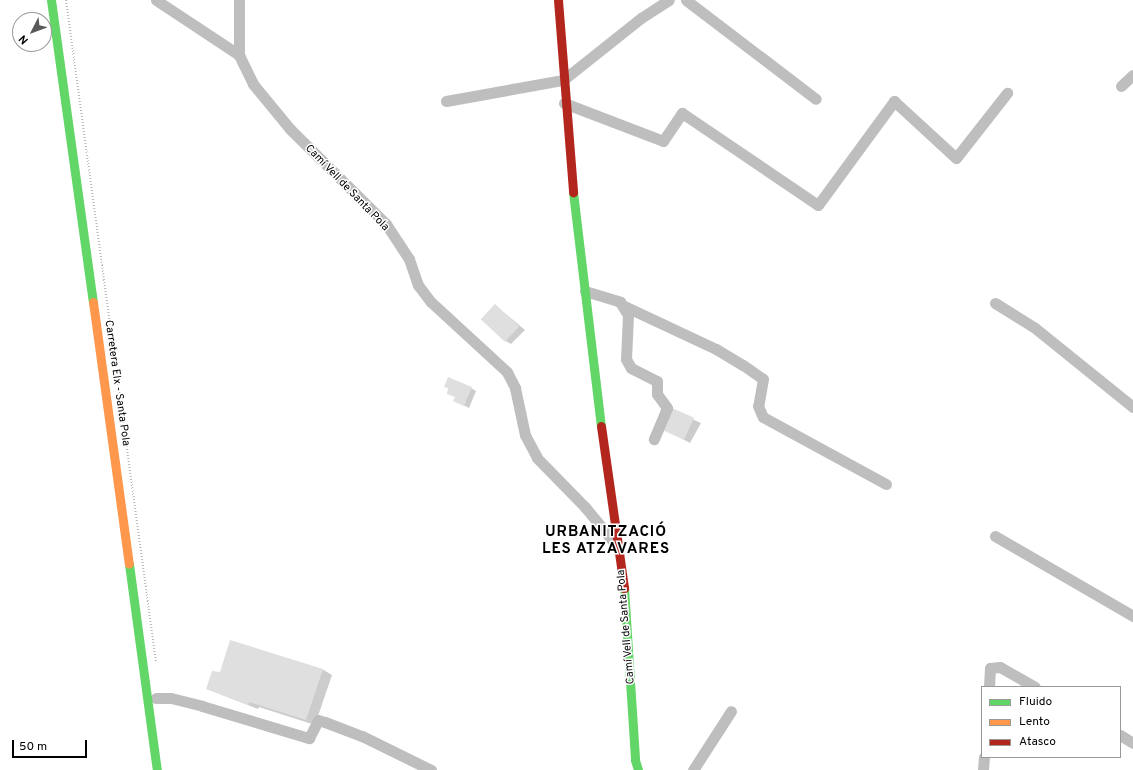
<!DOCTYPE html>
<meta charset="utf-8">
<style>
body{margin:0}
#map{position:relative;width:1133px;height:770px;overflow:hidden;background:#fff;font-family:Overpass,sans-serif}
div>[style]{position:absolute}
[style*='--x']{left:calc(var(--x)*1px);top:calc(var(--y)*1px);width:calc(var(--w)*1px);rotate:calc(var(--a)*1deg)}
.shadow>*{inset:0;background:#0003}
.building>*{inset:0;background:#dfdfdf;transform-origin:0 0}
.path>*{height:2px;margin-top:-1px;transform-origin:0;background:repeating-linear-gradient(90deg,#b9b9b9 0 1px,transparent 0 3px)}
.street>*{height:11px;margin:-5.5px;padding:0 5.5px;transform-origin:5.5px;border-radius:5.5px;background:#bebebe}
.fast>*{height:9px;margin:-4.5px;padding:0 4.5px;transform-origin:4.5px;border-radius:4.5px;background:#63d668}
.slow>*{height:9px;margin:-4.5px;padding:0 4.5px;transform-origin:4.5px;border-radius:4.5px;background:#ff974d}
.jam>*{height:9px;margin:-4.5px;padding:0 4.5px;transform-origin:4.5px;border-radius:4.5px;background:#b3261e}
span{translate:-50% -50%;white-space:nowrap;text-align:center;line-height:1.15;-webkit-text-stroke:3px #fff;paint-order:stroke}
.street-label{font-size:11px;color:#000}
.district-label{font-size:15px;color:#000;font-weight:700;letter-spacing:1px}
.legend{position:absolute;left:981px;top:686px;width:140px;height:72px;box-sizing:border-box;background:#fff;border:1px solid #999;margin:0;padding:5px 7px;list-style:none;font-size:12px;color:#000}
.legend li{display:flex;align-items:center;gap:8px;height:20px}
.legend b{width:20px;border:1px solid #999}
.north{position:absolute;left:12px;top:12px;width:40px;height:40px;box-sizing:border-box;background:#fff;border:1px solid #999;border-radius:50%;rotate:228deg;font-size:11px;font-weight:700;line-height:16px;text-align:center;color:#000}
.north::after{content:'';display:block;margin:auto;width:14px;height:18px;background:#595959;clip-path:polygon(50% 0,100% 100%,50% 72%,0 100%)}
.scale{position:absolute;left:12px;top:740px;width:75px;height:18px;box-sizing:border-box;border:2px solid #000;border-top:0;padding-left:5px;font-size:12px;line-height:14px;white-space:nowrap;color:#000;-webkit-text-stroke:3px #fff;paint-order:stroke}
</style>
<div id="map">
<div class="shadow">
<i style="clip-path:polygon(495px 305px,525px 330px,511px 344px,504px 340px)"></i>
<i style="clip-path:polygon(471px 388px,476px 391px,469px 408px,459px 403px)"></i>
<i style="clip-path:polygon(672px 410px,701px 423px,690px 443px,671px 433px)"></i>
<i style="clip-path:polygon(322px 669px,332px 675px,315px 725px,259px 707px,258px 709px,207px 689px,221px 673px)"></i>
</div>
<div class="building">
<i style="left:495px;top:304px;width:33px;height:21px;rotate:43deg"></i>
<i style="clip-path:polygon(448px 377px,472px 387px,464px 406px,453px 401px,455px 397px,447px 394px,448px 388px,444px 387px)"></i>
<i style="left:672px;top:408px;width:24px;height:24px;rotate:24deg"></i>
<i style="clip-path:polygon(230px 640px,323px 669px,306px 720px,249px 702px,248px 705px,206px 689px,212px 671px,220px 672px)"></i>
</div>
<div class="path">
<i style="--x:66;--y:0;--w:668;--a:82.26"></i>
</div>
<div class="street">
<i style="--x:156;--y:0;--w:100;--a:33.5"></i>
<i style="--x:239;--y:0;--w:55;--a:90"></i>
<i style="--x:239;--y:55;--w:32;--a:64"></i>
<i style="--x:253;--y:84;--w:58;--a:50.6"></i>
<i style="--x:290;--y:129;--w:135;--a:44.7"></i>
<i style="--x:386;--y:224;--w:42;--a:56.7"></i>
<i style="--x:409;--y:259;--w:28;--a:71"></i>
<i style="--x:418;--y:285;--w:21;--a:53"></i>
<i style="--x:431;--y:302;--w:103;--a:42.6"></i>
<i style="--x:507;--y:372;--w:18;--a:63"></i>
<i style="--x:515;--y:388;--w:48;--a:78"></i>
<i style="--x:525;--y:435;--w:26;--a:62"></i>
<i style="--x:537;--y:458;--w:69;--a:45.6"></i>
<i style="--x:585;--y:507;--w:50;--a:50.6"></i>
<i style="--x:686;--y:0;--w:163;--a:37.3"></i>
<i style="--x:1121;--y:86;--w:16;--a:-43"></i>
<i style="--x:446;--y:101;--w:119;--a:-10.2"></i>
<i style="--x:563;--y:80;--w:100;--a:-38.5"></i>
<i style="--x:641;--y:18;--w:33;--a:-33"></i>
<i style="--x:564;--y:103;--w:106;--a:21"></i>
<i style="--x:663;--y:141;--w:34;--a:-56"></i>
<i style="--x:682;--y:113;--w:164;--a:34.1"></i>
<i style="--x:818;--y:205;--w:129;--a:-53.8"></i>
<i style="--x:894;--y:101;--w:84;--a:42.6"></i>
<i style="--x:956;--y:158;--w:83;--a:-51.9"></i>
<i style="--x:585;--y:291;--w:37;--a:17"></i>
<i style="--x:620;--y:302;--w:15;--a:58"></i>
<i style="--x:628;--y:315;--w:44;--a:92.6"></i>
<i style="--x:626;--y:359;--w:10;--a:61"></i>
<i style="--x:631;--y:368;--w:29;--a:27"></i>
<i style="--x:657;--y:381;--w:13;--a:90"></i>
<i style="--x:657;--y:394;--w:17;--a:54"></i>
<i style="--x:667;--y:408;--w:34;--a:113"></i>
<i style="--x:995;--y:303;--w:47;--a:32"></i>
<i style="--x:1035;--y:328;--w:126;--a:38.9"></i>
<i style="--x:622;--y:305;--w:104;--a:25.1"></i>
<i style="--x:716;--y:349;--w:31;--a:31"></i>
<i style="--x:743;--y:365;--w:24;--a:35"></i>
<i style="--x:763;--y:379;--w:27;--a:100"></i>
<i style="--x:758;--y:406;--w:12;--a:66"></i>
<i style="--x:763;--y:417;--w:140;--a:28.6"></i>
<i style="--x:995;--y:536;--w:160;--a:30.1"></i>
<i style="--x:989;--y:687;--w:19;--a:-87"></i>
<i style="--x:990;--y:668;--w:10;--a:-6"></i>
<i style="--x:1000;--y:667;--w:40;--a:29.7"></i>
<i style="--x:156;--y:698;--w:15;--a:0"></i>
<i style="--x:171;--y:698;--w:32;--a:14"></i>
<i style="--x:202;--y:706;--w:112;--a:16.7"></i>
<i style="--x:309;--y:738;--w:20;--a:-63"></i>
<i style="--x:318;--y:720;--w:7;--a:16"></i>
<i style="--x:325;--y:722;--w:40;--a:21"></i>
<i style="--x:362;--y:736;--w:77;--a:26.2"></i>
<i style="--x:1120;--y:735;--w:15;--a:32"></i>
<i style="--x:693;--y:770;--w:70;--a:-57.2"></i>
<i style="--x:983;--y:770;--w:13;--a:-86"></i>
</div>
<div class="fast">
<i style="--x:51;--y:0;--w:305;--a:82.1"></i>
<i style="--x:573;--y:192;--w:236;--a:83.2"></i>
<i style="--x:129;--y:564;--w:208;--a:82.3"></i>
<i style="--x:624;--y:588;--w:172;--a:86.3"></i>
<i style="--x:635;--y:760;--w:10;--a:73"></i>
</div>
<div class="slow">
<i style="--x:93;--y:302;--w:264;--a:82.2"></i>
</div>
<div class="jam">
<i style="--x:558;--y:0;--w:193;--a:85.5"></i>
<i style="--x:601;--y:426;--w:164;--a:81.9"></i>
</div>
<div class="street-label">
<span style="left:347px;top:188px;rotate:46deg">Camí Vell de Santa Pola</span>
<span style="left:117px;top:383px;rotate:82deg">Carretera Elx - Santa Pola</span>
<span style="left:626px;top:627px;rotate:-95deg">Camí Vell de Santa Pola</span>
</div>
<div class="district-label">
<span style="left:606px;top:541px">URBANITZACIÓ<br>LES ATZAVARES</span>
</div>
<ul class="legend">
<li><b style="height:5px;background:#63d668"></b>Fluido</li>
<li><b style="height:5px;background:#ff974d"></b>Lento</li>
<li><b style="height:5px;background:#b3261e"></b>Atasco</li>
</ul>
<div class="north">N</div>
<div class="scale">50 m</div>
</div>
